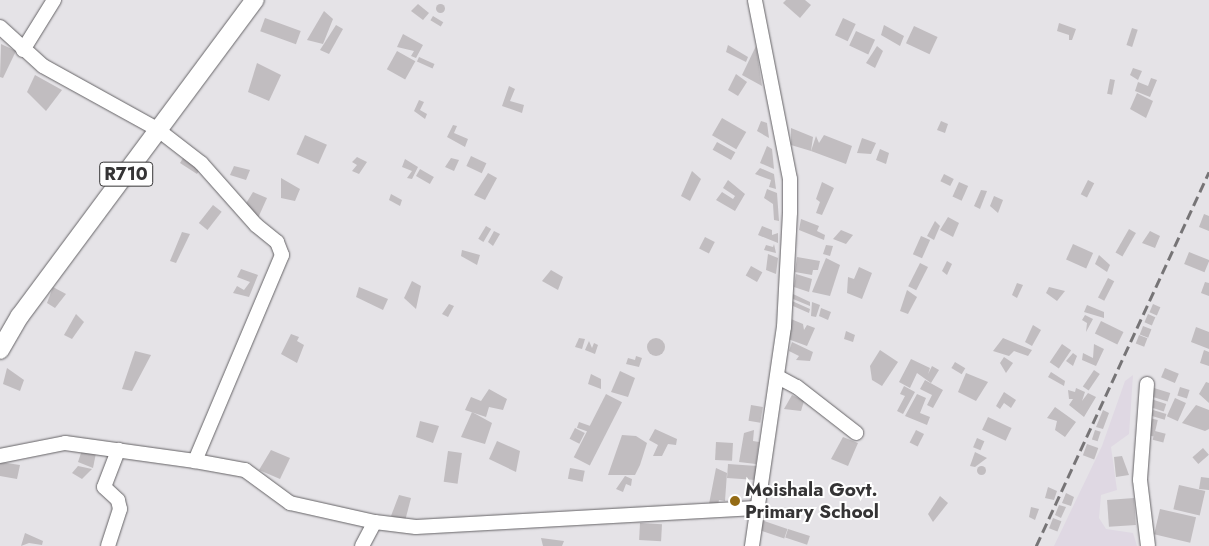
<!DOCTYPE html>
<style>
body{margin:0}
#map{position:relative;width:1209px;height:546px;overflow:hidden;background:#e5e3e7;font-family:Jost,sans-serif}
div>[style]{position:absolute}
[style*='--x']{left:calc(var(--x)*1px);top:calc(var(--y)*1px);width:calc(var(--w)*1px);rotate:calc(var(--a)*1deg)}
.built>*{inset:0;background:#dfd8e3}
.building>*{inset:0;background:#c1bdc0;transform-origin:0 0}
.round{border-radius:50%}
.roads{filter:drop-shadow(0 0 1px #656366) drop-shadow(0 0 1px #656366)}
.minor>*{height:14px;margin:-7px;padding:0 7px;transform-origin:7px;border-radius:7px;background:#fff}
.major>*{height:18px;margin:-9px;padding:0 9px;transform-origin:9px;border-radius:9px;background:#fff}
.rail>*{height:2.5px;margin-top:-1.25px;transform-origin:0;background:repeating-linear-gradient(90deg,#767476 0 10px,transparent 0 15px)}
.dots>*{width:14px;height:14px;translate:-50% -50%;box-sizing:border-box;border:2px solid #fff;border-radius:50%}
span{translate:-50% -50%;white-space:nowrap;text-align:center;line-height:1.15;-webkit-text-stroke:4px #fff;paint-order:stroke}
.shield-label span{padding:1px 4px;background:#fff;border:1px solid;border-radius:4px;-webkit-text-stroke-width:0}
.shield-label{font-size:18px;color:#353435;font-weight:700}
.poi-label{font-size:19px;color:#353435;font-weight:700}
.left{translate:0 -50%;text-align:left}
</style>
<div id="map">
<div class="built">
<i style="clip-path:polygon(1133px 375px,1129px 434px,1111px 447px,1117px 490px,1101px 495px,1099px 518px,1106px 529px,1133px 533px,1137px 546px,1054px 546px,1102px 446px,1125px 381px)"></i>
</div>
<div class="building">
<i style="clip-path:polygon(786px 0,805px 0,811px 5px,800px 18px,783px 3px)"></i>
<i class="round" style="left:435.5px;top:3.5px;width:9px;height:9px"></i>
<i style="clip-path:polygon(418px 4px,429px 13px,423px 20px,411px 11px)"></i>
<i style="clip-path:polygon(324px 11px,333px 19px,323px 44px,307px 40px)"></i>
<i style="left:433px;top:16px;width:12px;height:5px;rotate:31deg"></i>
<i style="left:265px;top:18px;width:38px;height:14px;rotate:20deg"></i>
<i style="left:843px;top:18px;width:14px;height:19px;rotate:25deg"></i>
<i style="clip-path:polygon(1059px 23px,1076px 29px,1072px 40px,1069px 40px,1069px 35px,1057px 31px)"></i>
<i style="clip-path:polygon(336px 25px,343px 29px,329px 54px,320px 50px)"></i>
<i style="clip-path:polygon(884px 25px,904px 36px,900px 46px,881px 35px)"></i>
<i style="left:914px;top:26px;width:26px;height:19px;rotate:25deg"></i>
<i style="left:1132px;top:28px;width:6px;height:18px;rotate:18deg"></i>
<i style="left:856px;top:31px;width:21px;height:16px;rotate:25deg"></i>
<i style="clip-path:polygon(403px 34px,423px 45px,416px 58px,411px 56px,414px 51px,397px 47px)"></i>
<i style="clip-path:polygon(1px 44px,16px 51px,3px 78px,0 77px)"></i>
<i style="clip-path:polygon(728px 45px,748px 57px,746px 62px,726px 52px)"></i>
<i style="clip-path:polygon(756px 46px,762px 86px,742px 75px)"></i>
<i style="clip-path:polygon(877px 46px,883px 51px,875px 68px,866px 63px)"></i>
<i style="left:397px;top:51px;width:21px;height:21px;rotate:29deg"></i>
<i style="left:419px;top:57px;width:17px;height:5px;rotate:24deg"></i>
<i style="clip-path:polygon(257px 63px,281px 75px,269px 101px,248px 92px)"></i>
<i style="clip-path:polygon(1133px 68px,1142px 71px,1138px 80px,1130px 75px)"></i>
<i style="clip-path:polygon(736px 74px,747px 82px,738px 96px,728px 90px)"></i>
<i style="clip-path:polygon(35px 75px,62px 90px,46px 111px,27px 92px)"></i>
<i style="clip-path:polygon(1151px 78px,1157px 80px,1150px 97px,1135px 91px,1138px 82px,1148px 86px)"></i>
<i style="left:1110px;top:79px;width:5px;height:15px;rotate:11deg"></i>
<i style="clip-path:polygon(509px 86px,515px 89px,510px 101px,524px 105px,522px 113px,502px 106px)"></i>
<i style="clip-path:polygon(1137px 93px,1153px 101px,1146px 118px,1130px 109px)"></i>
<i style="clip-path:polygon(419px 100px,424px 102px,420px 110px,427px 114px,425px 119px,414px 111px)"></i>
<i style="left:722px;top:118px;width:28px;height:20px;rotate:30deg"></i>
<i style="clip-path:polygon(761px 121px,767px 123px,769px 138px,757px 131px)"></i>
<i style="clip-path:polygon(941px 121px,948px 124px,945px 133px,937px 130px)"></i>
<i style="clip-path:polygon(453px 125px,457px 126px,454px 133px,468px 139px,465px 147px,447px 137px)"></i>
<i style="clip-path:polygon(791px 128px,813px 137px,811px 151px,791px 145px)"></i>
<i style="left:305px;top:135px;width:24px;height:21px;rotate:24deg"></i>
<i style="clip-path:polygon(824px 135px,852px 146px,846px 164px,811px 151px,816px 136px,819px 143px)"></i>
<i style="clip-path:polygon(862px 138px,876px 143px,871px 154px,857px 153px)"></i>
<i style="left:717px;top:142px;width:21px;height:9px;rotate:29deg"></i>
<i style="clip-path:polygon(767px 146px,772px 149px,774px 169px,760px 163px)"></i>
<i style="clip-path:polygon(880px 149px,889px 153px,886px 164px,876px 160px)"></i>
<i style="clip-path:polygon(186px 153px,202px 166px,197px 174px,180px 163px)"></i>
<i style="left:471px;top:156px;width:17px;height:11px;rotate:25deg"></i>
<i style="clip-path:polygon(357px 157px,367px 162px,359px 174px,352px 171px,357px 165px,352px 162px)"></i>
<i style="clip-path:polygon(451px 158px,459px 160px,454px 171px,445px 167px)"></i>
<i style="clip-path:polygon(405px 159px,418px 167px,412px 179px,407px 178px,412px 171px,402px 167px)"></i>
<i style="clip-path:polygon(234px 166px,250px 170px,246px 180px,230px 175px)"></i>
<i style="clip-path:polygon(760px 168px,774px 174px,776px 189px,769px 187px,771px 180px,755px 174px)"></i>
<i style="left:420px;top:169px;width:16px;height:8px;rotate:30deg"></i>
<i style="clip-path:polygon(692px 171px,701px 179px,690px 201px,681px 196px)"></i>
<i style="clip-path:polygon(488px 173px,497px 178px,485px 200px,474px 195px)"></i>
<i style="left:944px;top:174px;width:11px;height:8px;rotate:27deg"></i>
<i style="clip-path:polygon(281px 178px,300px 189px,295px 201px,281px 198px)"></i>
<i style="clip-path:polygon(728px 180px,745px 194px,735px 211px,716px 200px,722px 192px,733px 199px,735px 196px,723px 188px)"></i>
<i style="left:1088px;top:180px;width:7px;height:16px;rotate:27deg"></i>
<i style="clip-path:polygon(822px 182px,834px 188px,822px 215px,816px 213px,820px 202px,816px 199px)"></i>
<i style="left:959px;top:182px;width:10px;height:16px;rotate:24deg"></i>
<i style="clip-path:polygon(767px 189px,777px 193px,779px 221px,774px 220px,773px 204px,764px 198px)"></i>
<i style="clip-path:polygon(981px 190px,987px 191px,980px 209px,974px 206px)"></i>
<i style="clip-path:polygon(253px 192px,267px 198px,258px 218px,245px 205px)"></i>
<i style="clip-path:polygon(391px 194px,402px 200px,400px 206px,389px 200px)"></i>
<i style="clip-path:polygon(994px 196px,1003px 200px,998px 213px,990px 206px)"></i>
<i style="left:213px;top:205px;width:11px;height:23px;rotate:38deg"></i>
<i style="clip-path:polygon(1204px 214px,1209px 216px,1209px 231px,1199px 227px)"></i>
<i style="clip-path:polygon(948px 217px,959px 223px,953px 237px,940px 230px)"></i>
<i style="clip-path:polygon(801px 219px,819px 226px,817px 231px,825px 235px,824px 240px,799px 230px)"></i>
<i style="clip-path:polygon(935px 221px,940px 226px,934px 240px,927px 236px)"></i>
<i style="left:486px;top:226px;width:6px;height:15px;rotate:31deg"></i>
<i style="clip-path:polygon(762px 226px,772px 230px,772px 235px,778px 233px,778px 243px,758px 235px)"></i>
<i style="left:1129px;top:229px;width:8px;height:27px;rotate:30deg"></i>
<i style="clip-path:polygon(841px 230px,853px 235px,846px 244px,833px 239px)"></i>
<i style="clip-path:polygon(494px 231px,500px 234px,493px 246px,488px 242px)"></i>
<i style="clip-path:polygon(1150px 231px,1160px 236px,1155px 248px,1142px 243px)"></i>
<i style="clip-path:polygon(182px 232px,190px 234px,176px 263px,170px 261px)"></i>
<i style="left:921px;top:236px;width:10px;height:20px;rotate:24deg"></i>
<i style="left:705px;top:237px;width:11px;height:13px;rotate:27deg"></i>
<i style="clip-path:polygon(774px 244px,776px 253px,764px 250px,766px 245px,773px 247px)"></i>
<i style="left:1073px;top:244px;width:22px;height:17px;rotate:24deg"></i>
<i style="clip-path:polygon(826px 245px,833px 246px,830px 256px,823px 254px)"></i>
<i style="clip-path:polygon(462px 250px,480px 255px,477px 265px,461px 256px)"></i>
<i style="left:1189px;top:252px;width:22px;height:13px;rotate:22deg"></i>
<i style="clip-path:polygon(768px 254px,778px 258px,776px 274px,766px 270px)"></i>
<i style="clip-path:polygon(1099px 255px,1110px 265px,1107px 272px,1095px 264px)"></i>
<i style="clip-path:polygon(797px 257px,820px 261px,818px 270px,813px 270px,812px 275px,795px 272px)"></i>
<i style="clip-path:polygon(826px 258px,840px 265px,830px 296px,812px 292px)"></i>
<i style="clip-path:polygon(947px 261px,952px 264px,947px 275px,942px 271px)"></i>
<i style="left:920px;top:263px;width:9px;height:26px;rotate:27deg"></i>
<i style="left:751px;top:266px;width:13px;height:11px;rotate:29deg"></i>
<i style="clip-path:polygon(859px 267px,872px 273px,862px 299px,847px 293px,848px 277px,854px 279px)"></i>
<i style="clip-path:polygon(241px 269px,258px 275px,249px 297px,233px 293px,237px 286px,244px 290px,250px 282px,237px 277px)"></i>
<i style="clip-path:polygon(551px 270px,563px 277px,558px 290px,542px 281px)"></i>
<i style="clip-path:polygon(796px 274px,812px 279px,809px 292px,794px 287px)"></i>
<i style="left:1108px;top:278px;width:7px;height:22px;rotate:27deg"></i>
<i style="clip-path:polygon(412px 281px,421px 286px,416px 309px,404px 298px)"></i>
<i style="clip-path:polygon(1205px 282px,1209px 283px,1209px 296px,1201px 293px)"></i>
<i style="clip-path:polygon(1017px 283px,1023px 285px,1017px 298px,1012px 295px)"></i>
<i style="clip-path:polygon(53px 287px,66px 294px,55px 308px,47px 303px)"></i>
<i style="clip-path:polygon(359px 287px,388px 299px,383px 310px,356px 297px)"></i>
<i style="clip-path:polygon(1049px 287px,1065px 291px,1057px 301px,1046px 293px)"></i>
<i style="clip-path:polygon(907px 290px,917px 297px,908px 314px,900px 311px)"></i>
<i style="clip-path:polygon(793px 294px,810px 302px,810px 306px,793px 299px)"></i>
<i style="clip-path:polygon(792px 301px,810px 309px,809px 313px,793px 306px)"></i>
<i style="clip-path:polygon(812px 302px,820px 305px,816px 317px,811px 316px)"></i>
<i style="clip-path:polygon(449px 304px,454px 306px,448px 317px,442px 314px)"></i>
<i style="left:1153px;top:304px;width:8px;height:9px;rotate:23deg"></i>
<i style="clip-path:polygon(1087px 305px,1104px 312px,1104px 318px,1084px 312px)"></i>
<i style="clip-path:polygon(821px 308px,831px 312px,828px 320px,819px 316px)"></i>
<i style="clip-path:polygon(76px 314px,84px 322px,72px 339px,64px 335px)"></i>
<i style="left:1148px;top:314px;width:8px;height:9px;rotate:23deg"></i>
<i style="clip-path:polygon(1085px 315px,1093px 319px,1086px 332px,1087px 323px,1082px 320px)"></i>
<i style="clip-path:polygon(791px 319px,803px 324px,804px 330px,807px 325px,815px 328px,807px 346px,788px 339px)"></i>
<i style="left:1101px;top:321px;width:25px;height:14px;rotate:26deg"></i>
<i style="clip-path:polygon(1033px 325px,1041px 330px,1032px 346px,1025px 342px)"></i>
<i style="left:1143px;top:326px;width:9px;height:9px;rotate:21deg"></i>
<i style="clip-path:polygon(1196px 327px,1209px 332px,1209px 349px,1191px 342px)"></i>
<i style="clip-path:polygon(846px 331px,855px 335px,853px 342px,844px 339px)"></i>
<i style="clip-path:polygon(291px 334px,299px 337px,297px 341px,304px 345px,297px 363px,281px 354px)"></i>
<i style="left:1139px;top:335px;width:9px;height:9px;rotate:21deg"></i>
<i class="round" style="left:647px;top:338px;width:18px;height:18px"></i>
<i style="clip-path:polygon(579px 338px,585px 339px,582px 349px,575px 347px)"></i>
<i style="clip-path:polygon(1003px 338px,1032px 350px,1028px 356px,1014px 351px,1009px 356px,993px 351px)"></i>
<i style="clip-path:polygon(589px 341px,592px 348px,594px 343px,598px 345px,595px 354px,585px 350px)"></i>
<i style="clip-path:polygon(792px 342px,813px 352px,810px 361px,796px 360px,799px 356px,789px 351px)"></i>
<i style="left:1062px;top:344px;width:11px;height:22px;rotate:34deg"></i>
<i style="clip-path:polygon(1094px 344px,1104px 349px,1096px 366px,1082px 360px,1083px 353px,1093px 358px)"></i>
<i style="clip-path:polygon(880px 350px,898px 362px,882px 386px,872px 380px,870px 366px)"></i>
<i style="clip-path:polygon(1204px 350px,1209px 352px,1209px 366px,1200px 363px)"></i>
<i style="clip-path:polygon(135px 351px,151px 355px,132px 391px,122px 389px)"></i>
<i style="clip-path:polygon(1073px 353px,1077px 356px,1073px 366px,1066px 361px)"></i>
<i style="clip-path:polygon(636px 356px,642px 358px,639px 367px,626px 364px,628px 358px,635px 360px)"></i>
<i style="clip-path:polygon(1004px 357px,1013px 363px,1006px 373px,1000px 363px)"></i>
<i style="clip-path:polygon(911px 359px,930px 368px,928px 374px,932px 366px,939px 370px,931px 383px,917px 373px,910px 388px,899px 382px)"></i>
<i style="left:955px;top:362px;width:12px;height:7px;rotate:31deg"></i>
<i style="clip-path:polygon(7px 368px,24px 380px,20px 391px,3px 384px)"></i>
<i style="left:1165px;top:368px;width:15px;height:10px;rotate:23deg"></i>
<i style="left:1094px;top:370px;width:7px;height:20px;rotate:34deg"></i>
<i style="clip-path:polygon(620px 371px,635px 378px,628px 397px,611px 392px)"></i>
<i style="clip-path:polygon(1051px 372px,1065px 381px,1064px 386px,1048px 377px)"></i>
<i style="clip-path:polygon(966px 373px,988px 382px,976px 401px,958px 392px)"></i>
<i style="clip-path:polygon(591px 374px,601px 379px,601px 389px,588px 384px)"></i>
<i style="clip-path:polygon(925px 380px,943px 390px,933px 408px,927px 405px,932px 395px,920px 389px)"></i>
<i style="clip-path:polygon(1206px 382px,1209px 383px,1209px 403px,1199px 394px)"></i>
<i style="clip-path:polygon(904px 386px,915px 392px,903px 414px,897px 411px,905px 396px,900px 394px)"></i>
<i style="left:1180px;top:387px;width:10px;height:9px;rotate:17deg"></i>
<i style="clip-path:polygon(1076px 388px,1085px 392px,1082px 401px,1088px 393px,1096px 397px,1084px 417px,1069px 405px,1073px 399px,1069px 399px,1068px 390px,1075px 392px)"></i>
<i style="left:1154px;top:388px;width:17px;height:9px;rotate:17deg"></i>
<i style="clip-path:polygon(489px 389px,507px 399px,503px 410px,489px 407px,486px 417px,465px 410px,471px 397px,481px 401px)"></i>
<i style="clip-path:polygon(1004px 392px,1016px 400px,1011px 408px,1004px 403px,1000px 409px,996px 406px)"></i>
<i style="left:606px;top:394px;width:18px;height:71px;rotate:27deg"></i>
<i style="clip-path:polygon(917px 394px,926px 398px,920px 413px,930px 417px,927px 425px,905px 416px)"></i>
<i style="clip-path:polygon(792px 395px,804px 401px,801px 411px,784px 409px)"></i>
<i style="left:1175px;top:398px;width:12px;height:20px;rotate:24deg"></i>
<i style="left:1151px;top:399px;width:16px;height:8px;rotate:18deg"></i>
<i style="left:751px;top:405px;width:12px;height:16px;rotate:9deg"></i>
<i style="clip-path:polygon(1196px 405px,1209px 410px,1209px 429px,1205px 431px,1182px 423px)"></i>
<i style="clip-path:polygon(1055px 407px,1076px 422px,1065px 437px,1055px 430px,1057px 421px,1047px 418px)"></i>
<i style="clip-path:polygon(1103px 410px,1109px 413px,1103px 429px,1096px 427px)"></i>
<i style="left:1153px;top:410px;width:14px;height:6px;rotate:17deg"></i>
<i style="clip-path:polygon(472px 412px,492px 423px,485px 444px,461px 437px)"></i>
<i style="left:988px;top:417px;width:26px;height:14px;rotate:25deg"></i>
<i style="left:1149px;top:418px;width:9px;height:17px;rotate:13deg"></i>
<i style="clip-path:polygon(420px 421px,439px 426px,433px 443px,416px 437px)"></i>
<i style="left:579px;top:422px;width:12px;height:6px;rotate:20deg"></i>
<i style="left:575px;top:428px;width:11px;height:12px;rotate:27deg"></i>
<i style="clip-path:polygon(655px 429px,677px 439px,676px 445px,668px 444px,662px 456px,653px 456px,658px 445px,649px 440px)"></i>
<i style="clip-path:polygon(754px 430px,753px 441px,759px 442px,756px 464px,739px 462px,744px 433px)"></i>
<i style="left:916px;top:430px;width:9px;height:14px;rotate:27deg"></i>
<i style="left:1095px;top:430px;width:6px;height:10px;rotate:18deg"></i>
<i style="left:1155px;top:431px;width:11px;height:9px;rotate:15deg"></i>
<i style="clip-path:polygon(622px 435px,636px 436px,647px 443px,640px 465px,635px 475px,608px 475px)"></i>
<i style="clip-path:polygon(843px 437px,858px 443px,848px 466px,831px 459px)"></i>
<i style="left:977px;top:438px;width:8px;height:10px;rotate:23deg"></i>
<i style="clip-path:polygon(497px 441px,520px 451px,516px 472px,489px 459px)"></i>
<i style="left:716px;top:442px;width:17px;height:18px;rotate:3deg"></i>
<i style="left:1087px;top:444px;width:12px;height:12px;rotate:20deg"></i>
<i style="left:1203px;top:448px;width:9px;height:14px;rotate:49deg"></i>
<i style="clip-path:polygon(82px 450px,96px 453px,93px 468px,78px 462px)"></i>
<i style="clip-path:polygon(271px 450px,290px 458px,280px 479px,259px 470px)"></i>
<i style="left:448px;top:451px;width:14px;height:31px;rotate:8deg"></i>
<i style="clip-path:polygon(975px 452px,987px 458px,975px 467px,970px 466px)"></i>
<i style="clip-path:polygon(1122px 456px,1129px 475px,1116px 477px,1114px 457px)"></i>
<i style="clip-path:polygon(0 462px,20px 465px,17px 479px,0 476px)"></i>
<i style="left:728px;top:464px;width:29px;height:14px;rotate:4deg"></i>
<i class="round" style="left:976.5px;top:465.5px;width:9px;height:9px"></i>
<i style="clip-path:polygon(78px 466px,92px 469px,82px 479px,72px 473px)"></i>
<i style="left:570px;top:468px;width:15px;height:11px;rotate:11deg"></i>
<i style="clip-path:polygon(716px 468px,727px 473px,725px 501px,719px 500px,718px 505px,709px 504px)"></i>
<i style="clip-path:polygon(625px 476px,632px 479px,631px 486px,626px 484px,623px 492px,616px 489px)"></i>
<i style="clip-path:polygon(1201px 477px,1209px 478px,1209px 490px,1199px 489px)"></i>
<i style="left:1179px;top:485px;width:27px;height:25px;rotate:13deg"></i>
<i style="clip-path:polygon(1048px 487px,1057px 491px,1054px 500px,1045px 498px)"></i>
<i style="clip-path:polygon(1066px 493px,1074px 497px,1071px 506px,1062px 503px)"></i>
<i style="clip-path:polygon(399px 495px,411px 498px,405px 521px,391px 516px)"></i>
<i style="clip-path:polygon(940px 496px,948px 503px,933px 522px,928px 514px)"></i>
<i style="left:1134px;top:498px;width:27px;height:27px;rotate:86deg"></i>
<i style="clip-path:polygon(1059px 505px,1066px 507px,1061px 518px,1055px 515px)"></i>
<i style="clip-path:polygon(775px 507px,785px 511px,783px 516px,773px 513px)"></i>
<i style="clip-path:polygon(1031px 507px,1039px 509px,1035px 520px,1029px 517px)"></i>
<i style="left:1160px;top:509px;width:37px;height:26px;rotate:13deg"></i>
<i style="left:1053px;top:518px;width:9px;height:11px;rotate:21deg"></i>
<i style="left:761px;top:520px;width:28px;height:10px;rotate:19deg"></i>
<i style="left:640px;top:523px;width:22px;height:17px;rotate:3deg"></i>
<i style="left:788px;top:529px;width:23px;height:9px;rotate:18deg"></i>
<i style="clip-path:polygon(25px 533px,43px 541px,42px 545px,29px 543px,21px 546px)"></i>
<i style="clip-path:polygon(541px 538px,564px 541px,562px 546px,543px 546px)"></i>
</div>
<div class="roads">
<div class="minor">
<i style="--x:0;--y:27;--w:58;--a:42.2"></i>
<i style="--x:43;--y:66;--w:130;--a:28.9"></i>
<i style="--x:157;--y:129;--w:56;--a:37.7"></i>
<i style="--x:201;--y:163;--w:83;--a:48.4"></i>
<i style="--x:256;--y:225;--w:27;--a:39"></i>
<i style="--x:277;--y:242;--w:14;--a:69"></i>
<i style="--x:282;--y:255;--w:224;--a:112.9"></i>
<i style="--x:195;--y:461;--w:131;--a:-172.1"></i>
<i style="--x:65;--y:443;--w:66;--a:168.7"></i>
<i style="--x:23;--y:50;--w:59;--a:-58.2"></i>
<i style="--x:778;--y:377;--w:21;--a:28"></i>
<i style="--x:797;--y:387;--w:75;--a:37.9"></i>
<i style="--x:1147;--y:384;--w:96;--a:94.2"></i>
<i style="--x:1140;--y:480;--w:66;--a:83.1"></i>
<i style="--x:195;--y:461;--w:51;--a:10.2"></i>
<i style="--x:245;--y:470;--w:56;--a:36.3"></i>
<i style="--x:290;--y:503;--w:87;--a:12.6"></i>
<i style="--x:375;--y:522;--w:41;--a:7"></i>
<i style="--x:416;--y:527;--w:340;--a:-3.2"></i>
<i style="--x:108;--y:546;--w:39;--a:-72"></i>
<i style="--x:120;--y:509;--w:9;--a:-103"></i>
<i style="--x:118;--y:500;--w:19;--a:-137"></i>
<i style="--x:104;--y:487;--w:40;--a:-69"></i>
<i style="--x:362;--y:546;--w:27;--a:-62"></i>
<i style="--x:752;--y:546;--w:221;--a:-81.7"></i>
<i style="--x:784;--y:327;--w:115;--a:-87"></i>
<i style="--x:790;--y:212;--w:33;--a:-90"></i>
<i style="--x:790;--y:179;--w:182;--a:-101.1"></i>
</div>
<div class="major">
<i style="--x:0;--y:350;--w:39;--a:-60"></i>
<i style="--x:20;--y:316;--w:394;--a:-53.4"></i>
</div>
</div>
<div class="rail">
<i style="--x:1036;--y:546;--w:412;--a:-65.2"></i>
</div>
<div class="dots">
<i style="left:735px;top:501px;background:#946b15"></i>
</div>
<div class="shield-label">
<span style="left:126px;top:174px">R710</span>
</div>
<div class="poi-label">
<span class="left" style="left:745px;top:501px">Moishala Govt.<br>Primary School</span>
</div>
</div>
